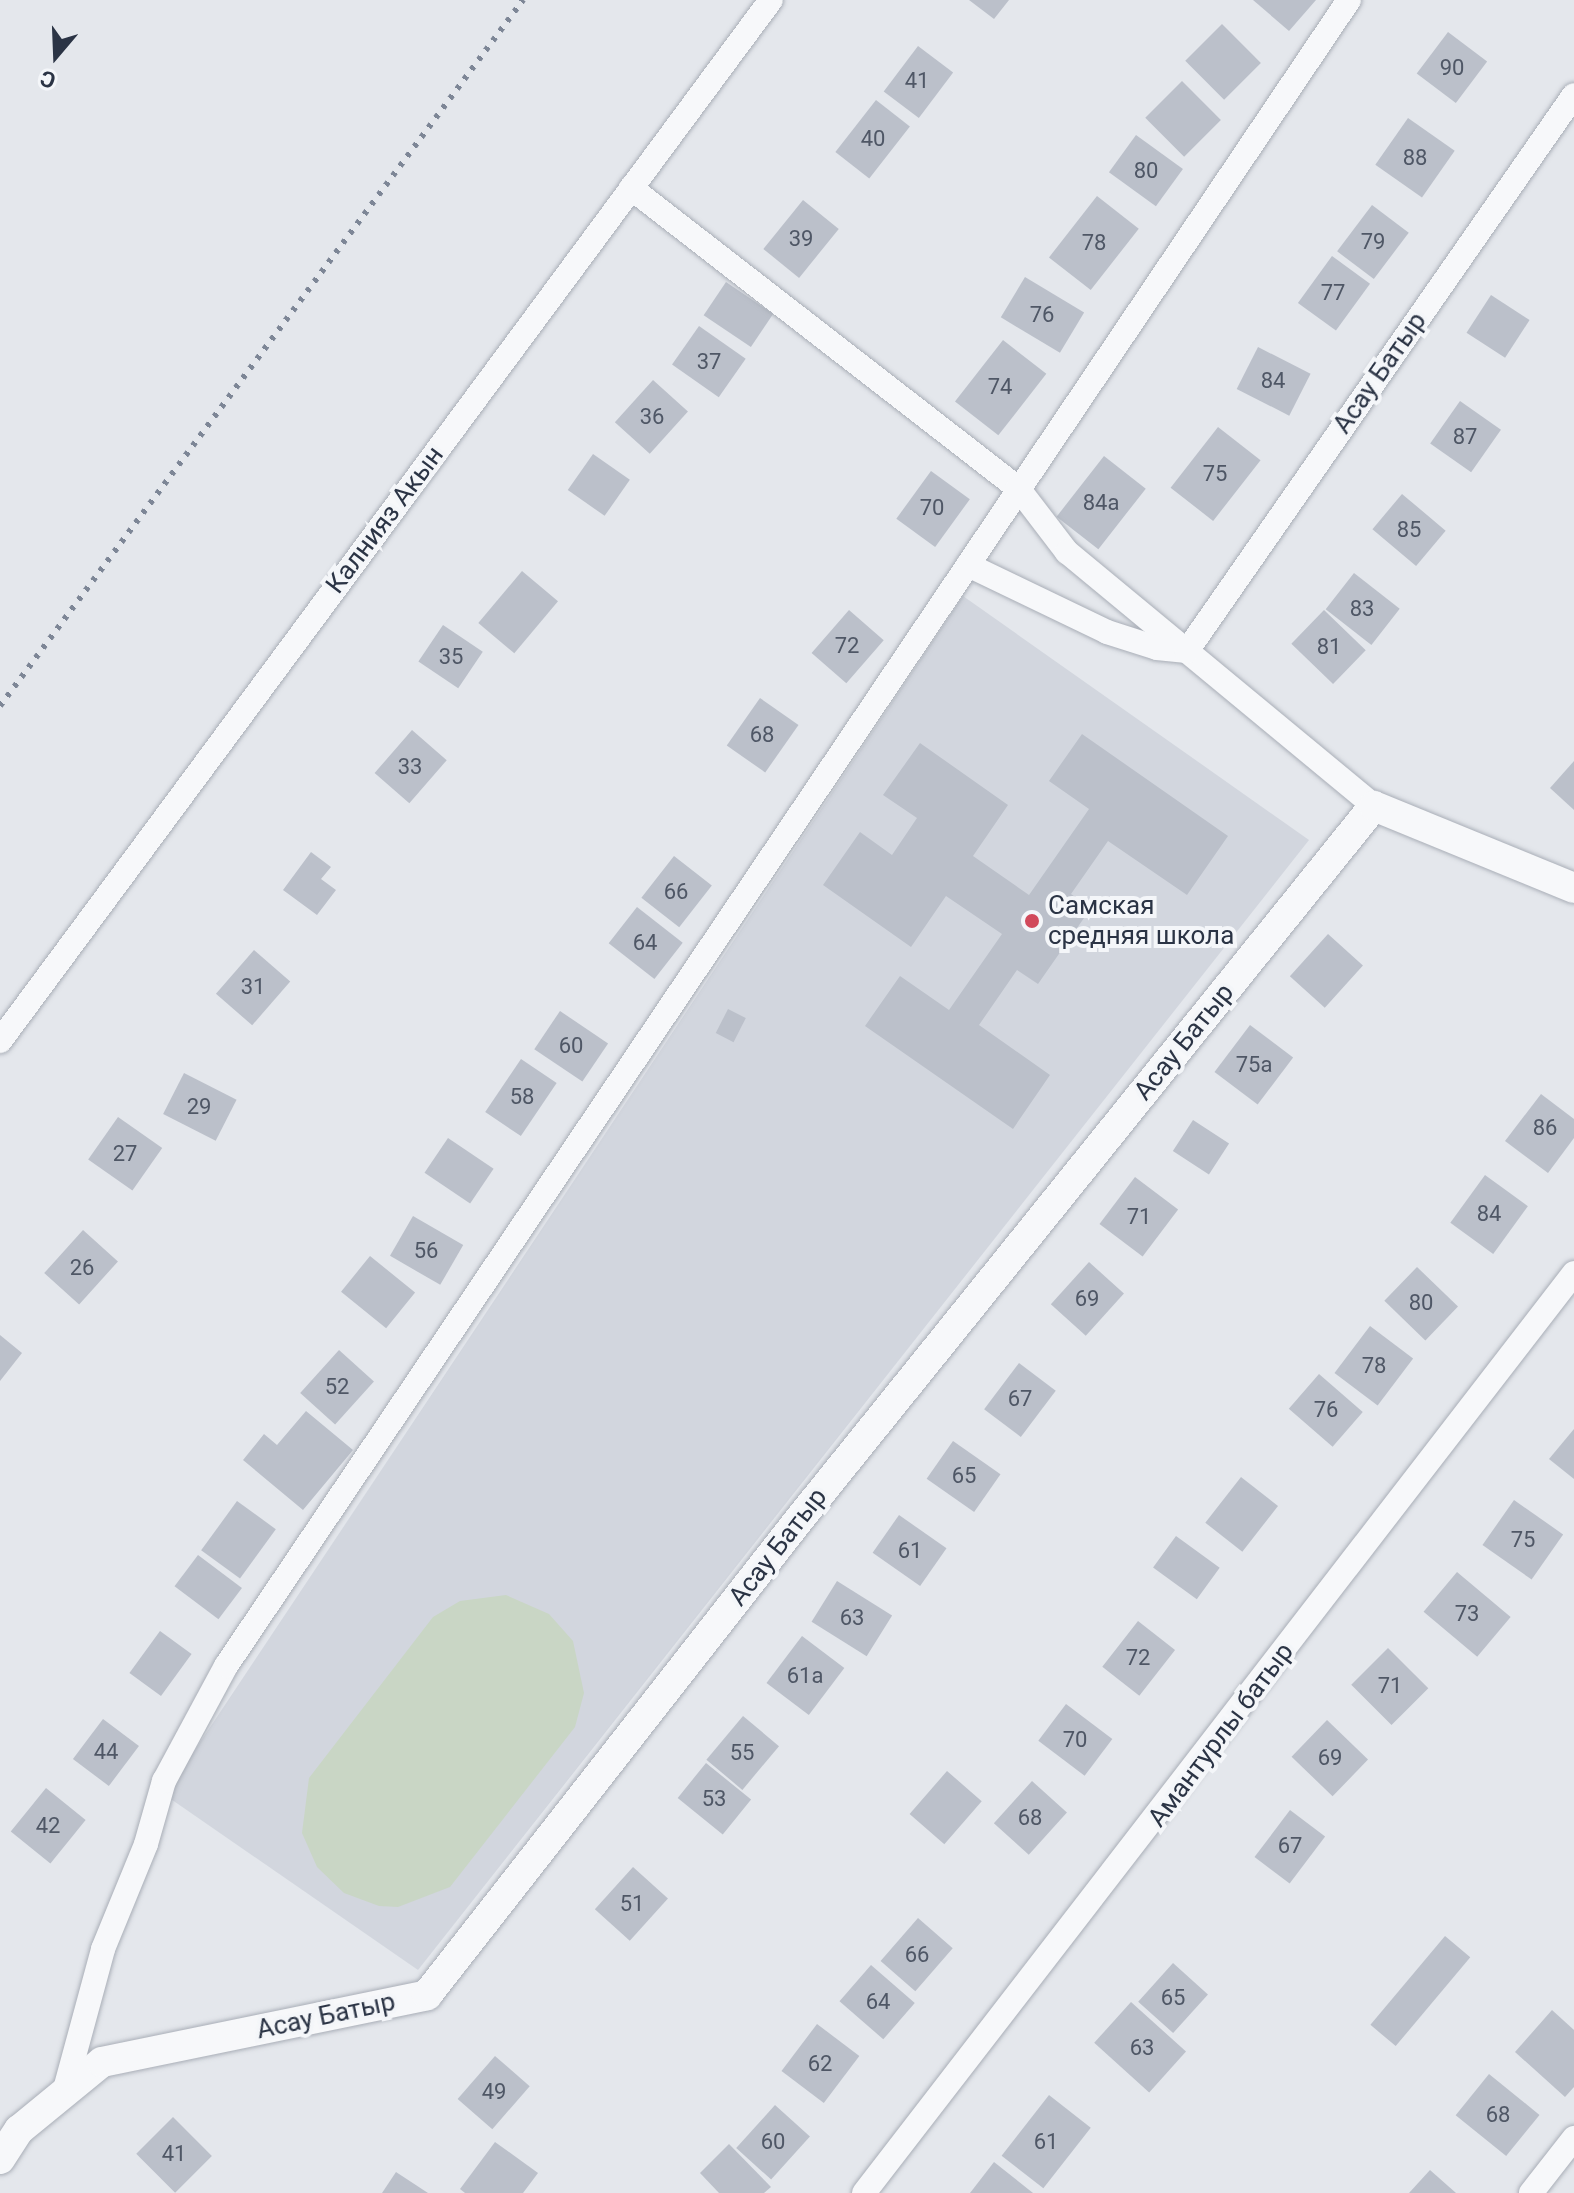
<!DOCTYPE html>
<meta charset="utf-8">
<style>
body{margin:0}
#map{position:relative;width:1574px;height:2193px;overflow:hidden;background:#e4e7ec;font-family:Roboto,sans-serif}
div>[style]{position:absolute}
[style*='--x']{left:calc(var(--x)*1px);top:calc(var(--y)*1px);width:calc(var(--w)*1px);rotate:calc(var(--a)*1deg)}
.built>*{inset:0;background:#d2d6de}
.green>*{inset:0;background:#c9d6c5}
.building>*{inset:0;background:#bbc0ca;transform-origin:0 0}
.roads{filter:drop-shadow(0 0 2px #a9aeb7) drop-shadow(0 0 2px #a9aeb7)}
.minor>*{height:24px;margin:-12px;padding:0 12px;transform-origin:12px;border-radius:12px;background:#f7f8fa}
.tertiary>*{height:30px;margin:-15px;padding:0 15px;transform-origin:15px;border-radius:15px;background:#f7f8fa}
.rail>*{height:6px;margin-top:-3px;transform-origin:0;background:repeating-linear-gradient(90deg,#7d8696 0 4px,transparent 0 12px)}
.dots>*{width:22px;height:22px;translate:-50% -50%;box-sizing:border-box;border:4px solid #f4f6f9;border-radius:50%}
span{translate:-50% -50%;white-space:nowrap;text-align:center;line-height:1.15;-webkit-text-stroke:8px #f4f6f9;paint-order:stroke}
.number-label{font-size:22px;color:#4f5766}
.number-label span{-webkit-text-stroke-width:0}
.street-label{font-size:26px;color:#2b3445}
.poi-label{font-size:26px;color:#2b3445}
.left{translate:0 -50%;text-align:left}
.north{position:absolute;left:16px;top:16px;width:80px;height:80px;-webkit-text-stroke:6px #f4f6f9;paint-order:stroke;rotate:199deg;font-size:22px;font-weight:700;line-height:32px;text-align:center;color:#2b3445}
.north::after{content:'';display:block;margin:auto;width:28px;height:36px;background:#2b3445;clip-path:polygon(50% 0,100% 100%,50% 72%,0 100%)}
</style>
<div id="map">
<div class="built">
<i style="clip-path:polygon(963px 596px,1309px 840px,418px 1970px,165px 1795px)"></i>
</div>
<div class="green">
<i style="clip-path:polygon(506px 1595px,549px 1614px,573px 1641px,584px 1693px,575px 1727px,450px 1887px,398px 1907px,379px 1906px,344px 1893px,317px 1867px,302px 1833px,309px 1778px,433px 1617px,460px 1601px)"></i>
</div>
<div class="building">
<i style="clip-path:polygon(969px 0,1009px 0,994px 19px)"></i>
<i style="clip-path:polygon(1253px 0,1316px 0,1289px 31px)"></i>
<i style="left:1222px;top:24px;width:55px;height:52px;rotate:45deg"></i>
<i style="left:1448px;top:32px;width:49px;height:52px;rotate:37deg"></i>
<i style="left:918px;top:46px;width:44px;height:57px;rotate:37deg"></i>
<i style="left:1182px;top:81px;width:55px;height:52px;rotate:45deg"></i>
<i style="left:876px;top:100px;width:43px;height:66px;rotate:38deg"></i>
<i style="left:1408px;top:118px;width:57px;height:57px;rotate:35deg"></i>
<i style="left:1136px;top:135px;width:58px;height:46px;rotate:36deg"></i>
<i style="left:1097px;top:196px;width:53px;height:78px;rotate:38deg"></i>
<i style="left:803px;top:200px;width:46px;height:63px;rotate:39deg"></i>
<i style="left:1372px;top:205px;width:46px;height:58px;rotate:37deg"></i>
<i style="left:1332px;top:256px;width:47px;height:58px;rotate:36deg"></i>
<i style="left:1025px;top:277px;width:69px;height:47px;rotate:31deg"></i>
<i style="left:726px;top:282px;width:57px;height:40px;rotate:34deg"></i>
<i style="left:1491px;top:295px;width:46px;height:45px;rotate:33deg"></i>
<i style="left:699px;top:326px;width:57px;height:47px;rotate:35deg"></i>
<i style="left:1003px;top:340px;width:55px;height:78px;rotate:38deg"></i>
<i style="left:1258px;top:347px;width:59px;height:47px;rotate:27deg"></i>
<i style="left:653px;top:380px;width:47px;height:57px;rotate:42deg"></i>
<i style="left:1460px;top:401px;width:50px;height:52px;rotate:35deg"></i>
<i style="left:1218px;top:427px;width:54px;height:77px;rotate:38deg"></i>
<i style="left:593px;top:454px;width:45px;height:44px;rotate:35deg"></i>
<i style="left:1104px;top:456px;width:53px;height:77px;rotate:38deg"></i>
<i style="left:931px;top:471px;width:48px;height:59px;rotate:36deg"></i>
<i style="left:1402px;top:494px;width:57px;height:46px;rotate:40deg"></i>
<i style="left:522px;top:571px;width:47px;height:68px;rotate:40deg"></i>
<i style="left:1354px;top:573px;width:58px;height:46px;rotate:38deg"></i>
<i style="left:849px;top:610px;width:46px;height:57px;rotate:41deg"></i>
<i style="left:1324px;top:610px;width:58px;height:47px;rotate:44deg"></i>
<i style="left:443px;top:625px;width:48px;height:44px;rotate:34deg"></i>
<i style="left:760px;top:698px;width:47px;height:58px;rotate:35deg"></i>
<i style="left:412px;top:730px;width:46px;height:57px;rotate:41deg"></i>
<i style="clip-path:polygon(1082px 734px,1228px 836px,1187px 895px,1108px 841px,1071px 894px,1091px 908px,1038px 984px,1017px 970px,979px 1025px,1050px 1075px,1013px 1129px,865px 1026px,900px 976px,949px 1010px,1002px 934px,946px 896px,911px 947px,823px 885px,860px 832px,892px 855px,917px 818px,883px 795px,920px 743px,1008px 805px,973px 856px,1029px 895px,1089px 809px,1049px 781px)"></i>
<i style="clip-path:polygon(1574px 761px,1574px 810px,1550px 788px)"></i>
<i style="clip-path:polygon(311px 852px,331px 867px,321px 879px,336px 890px,317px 915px,283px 890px)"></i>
<i style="left:674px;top:856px;width:48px;height:53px;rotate:38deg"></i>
<i style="left:637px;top:907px;width:58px;height:46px;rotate:38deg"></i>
<i style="left:1328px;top:934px;width:47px;height:57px;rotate:42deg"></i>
<i style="left:254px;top:950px;width:48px;height:58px;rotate:41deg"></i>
<i style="left:728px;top:1009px;width:20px;height:27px;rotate:27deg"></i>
<i style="left:560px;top:1011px;width:58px;height:46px;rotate:34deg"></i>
<i style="left:1250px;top:1025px;width:54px;height:59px;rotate:37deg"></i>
<i style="left:521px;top:1059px;width:43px;height:64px;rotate:34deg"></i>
<i style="left:184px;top:1073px;width:59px;height:46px;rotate:27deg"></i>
<i style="clip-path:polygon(1541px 1094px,1574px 1119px,1574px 1138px,1548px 1173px,1505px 1141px)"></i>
<i style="left:118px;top:1117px;width:54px;height:52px;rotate:35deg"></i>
<i style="left:1193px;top:1120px;width:43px;height:37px;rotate:33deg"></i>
<i style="left:448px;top:1138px;width:55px;height:42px;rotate:34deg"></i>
<i style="left:1485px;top:1175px;width:53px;height:59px;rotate:36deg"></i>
<i style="left:1135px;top:1177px;width:54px;height:59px;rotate:37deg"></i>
<i style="left:413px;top:1216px;width:58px;height:46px;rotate:30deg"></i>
<i style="left:83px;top:1230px;width:47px;height:58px;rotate:42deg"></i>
<i style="left:370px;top:1256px;width:58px;height:46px;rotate:39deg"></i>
<i style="left:1089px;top:1262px;width:47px;height:57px;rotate:42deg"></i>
<i style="left:1417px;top:1267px;width:57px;height:47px;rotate:44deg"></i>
<i style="left:1370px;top:1326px;width:54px;height:59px;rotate:37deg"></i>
<i style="clip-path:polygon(0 1335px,22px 1353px,0 1381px)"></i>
<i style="left:339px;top:1350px;width:47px;height:58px;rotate:42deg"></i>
<i style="left:1019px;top:1363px;width:46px;height:58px;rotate:37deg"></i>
<i style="left:1319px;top:1374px;width:58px;height:46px;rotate:41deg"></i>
<i style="clip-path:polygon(306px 1411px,353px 1450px,303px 1510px,243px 1460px,264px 1434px,277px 1445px)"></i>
<i style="clip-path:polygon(1574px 1429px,1574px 1479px,1549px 1459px)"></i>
<i style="left:953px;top:1441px;width:58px;height:46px;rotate:35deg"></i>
<i style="left:1241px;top:1477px;width:47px;height:58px;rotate:38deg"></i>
<i style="left:1514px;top:1500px;width:60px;height:55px;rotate:35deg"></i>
<i style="left:237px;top:1501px;width:48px;height:61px;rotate:36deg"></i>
<i style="left:899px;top:1515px;width:58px;height:46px;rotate:35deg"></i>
<i style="left:1176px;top:1536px;width:54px;height:39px;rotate:36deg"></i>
<i style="left:198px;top:1555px;width:55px;height:39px;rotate:37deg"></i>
<i style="left:1457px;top:1572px;width:70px;height:52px;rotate:40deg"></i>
<i style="left:837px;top:1581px;width:65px;height:48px;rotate:32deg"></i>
<i style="left:1138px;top:1621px;width:47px;height:58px;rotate:38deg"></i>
<i style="left:160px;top:1631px;width:39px;height:52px;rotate:36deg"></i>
<i style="left:802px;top:1636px;width:53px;height:59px;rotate:37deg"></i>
<i style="left:1388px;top:1648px;width:57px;height:52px;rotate:45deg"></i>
<i style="left:1066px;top:1704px;width:58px;height:46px;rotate:37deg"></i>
<i style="left:743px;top:1716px;width:47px;height:57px;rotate:40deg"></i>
<i style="left:103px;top:1719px;width:45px;height:50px;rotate:37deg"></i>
<i style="left:1327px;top:1720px;width:57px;height:51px;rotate:44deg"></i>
<i style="left:706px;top:1763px;width:58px;height:45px;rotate:39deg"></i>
<i style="left:947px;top:1771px;width:46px;height:57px;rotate:41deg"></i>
<i style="left:1032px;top:1781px;width:47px;height:57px;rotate:42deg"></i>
<i style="left:46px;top:1788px;width:51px;height:56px;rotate:39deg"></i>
<i style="left:1290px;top:1810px;width:44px;height:59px;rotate:37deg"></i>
<i style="left:633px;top:1867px;width:47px;height:57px;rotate:42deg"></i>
<i style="left:918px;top:1918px;width:46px;height:57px;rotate:41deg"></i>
<i style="left:1445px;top:1936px;width:33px;height:116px;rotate:40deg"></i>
<i style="left:1173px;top:1963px;width:47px;height:52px;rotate:42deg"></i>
<i style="left:871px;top:1965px;width:58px;height:48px;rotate:41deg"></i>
<i style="left:1131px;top:2002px;width:74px;height:55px;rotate:42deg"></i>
<i style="clip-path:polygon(1552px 2010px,1574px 2030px,1574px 2087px,1565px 2097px,1515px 2052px)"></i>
<i style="left:817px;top:2024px;width:53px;height:59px;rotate:37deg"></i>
<i style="left:495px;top:2056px;width:46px;height:57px;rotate:41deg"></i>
<i style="left:1489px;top:2074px;width:65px;height:53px;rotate:39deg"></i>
<i style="left:1049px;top:2095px;width:53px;height:77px;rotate:38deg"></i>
<i style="left:775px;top:2105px;width:47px;height:58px;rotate:42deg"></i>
<i style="left:173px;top:2117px;width:55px;height:52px;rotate:45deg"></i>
<i style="clip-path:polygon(495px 2142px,538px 2173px,523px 2193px,465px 2193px,460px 2189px)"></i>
<i style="clip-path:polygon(729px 2144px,771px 2187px,764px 2193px,719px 2193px,700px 2173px)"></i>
<i style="clip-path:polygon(994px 2162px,1033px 2193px,970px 2193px)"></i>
<i style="clip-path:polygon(1430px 2170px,1456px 2193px,1409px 2193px)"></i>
<i style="clip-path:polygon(396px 2172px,428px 2193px,382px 2193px)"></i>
</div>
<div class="roads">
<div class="minor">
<i style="--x:631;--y:188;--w:490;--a:37.8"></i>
<i style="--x:1018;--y:488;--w:81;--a:52.6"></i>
<i style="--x:1067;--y:552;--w:398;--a:39.6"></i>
<i style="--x:968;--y:565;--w:154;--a:25.7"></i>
<i style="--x:1107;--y:632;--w:52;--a:17.7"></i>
<i style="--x:1157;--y:648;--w:30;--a:6"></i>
<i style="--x:1187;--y:651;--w:677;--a:-55.16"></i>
<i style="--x:0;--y:1041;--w:1295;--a:-53.48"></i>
<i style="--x:64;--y:2093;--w:149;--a:-74.8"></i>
<i style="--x:103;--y:1949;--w:113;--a:-67.7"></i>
<i style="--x:146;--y:1844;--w:66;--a:-74.1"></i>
<i style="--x:164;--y:1781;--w:131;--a:-61.7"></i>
<i style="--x:226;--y:1666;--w:2009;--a:-56.02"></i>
<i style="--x:864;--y:2193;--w:1162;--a:-52.34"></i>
<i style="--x:1531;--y:2193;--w:70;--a:-52"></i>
</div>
<div class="tertiary">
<i style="--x:0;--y:2159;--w:35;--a:-57"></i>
<i style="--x:19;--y:2130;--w:107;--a:-39.3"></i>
<i style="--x:102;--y:2062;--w:332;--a:-11.6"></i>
<i style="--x:427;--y:1995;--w:602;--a:-51.95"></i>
<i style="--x:798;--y:1521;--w:918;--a:-51.15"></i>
<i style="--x:1374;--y:806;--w:216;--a:22.3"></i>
</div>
</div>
<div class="rail">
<i style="--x:0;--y:706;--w:879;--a:-53.47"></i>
</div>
<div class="dots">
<i style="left:1032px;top:921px;background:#d1495b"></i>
</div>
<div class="number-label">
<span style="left:1452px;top:68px">90</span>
<span style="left:917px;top:81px">41</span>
<span style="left:873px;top:139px">40</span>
<span style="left:1415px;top:158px">88</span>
<span style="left:1146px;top:171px">80</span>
<span style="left:801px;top:239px">39</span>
<span style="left:1373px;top:242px">79</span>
<span style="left:1094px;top:243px">78</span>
<span style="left:1333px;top:293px">77</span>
<span style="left:1042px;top:315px">76</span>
<span style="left:709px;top:362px">37</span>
<span style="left:1273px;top:381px">84</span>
<span style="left:1000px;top:387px">74</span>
<span style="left:652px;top:417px">36</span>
<span style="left:1465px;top:437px">87</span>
<span style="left:1215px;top:474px">75</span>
<span style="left:1101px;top:503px">84а</span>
<span style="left:932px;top:508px">70</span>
<span style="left:1409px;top:530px">85</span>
<span style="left:1362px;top:609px">83</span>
<span style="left:847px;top:646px">72</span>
<span style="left:1329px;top:647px">81</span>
<span style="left:451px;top:657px">35</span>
<span style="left:762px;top:735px">68</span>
<span style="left:410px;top:767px">33</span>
<span style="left:676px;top:892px">66</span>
<span style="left:645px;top:943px">64</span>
<span style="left:253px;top:987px">31</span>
<span style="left:571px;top:1046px">60</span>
<span style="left:1254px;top:1065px">75а</span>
<span style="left:522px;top:1097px">58</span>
<span style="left:199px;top:1107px">29</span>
<span style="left:1545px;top:1128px">86</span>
<span style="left:125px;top:1154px">27</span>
<span style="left:1489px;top:1214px">84</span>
<span style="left:1139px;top:1217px">71</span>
<span style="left:426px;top:1251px">56</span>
<span style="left:82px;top:1268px">26</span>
<span style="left:1087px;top:1299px">69</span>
<span style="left:1421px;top:1303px">80</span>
<span style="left:1374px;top:1366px">78</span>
<span style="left:337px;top:1387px">52</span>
<span style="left:1020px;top:1399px">67</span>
<span style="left:1326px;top:1410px">76</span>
<span style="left:964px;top:1476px">65</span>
<span style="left:1523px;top:1540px">75</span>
<span style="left:910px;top:1551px">61</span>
<span style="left:1467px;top:1614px">73</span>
<span style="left:852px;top:1618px">63</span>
<span style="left:1138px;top:1658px">72</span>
<span style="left:805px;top:1676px">61а</span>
<span style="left:1390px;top:1686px">71</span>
<span style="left:1075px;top:1740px">70</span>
<span style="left:106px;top:1752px">44</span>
<span style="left:742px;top:1753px">55</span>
<span style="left:1330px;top:1758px">69</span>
<span style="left:714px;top:1799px">53</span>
<span style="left:1030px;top:1818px">68</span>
<span style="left:48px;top:1826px">42</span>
<span style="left:1290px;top:1846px">67</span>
<span style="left:632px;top:1904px">51</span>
<span style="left:917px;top:1955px">66</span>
<span style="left:1173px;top:1998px">65</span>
<span style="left:878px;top:2002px">64</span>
<span style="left:1142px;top:2048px">63</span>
<span style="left:820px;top:2064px">62</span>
<span style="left:494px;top:2092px">49</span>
<span style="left:1498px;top:2115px">68</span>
<span style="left:773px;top:2142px">60</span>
<span style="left:1046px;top:2142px">61</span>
<span style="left:174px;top:2154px">41</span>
</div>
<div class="street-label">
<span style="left:1380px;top:373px;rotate:-55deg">Асау Батыр</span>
<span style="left:385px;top:520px;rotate:-53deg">Калнияз Акын</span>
<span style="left:1184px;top:1042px;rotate:-51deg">Асау Батыр</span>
<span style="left:778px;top:1547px;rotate:-52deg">Асау Батыр</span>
<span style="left:1221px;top:1735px;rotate:-53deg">Амантурлы батыр</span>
<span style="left:326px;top:2016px;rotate:-12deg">Асау Батыр</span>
</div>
<div class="poi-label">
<span class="left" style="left:1048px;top:921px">Самская<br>средняя школа</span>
</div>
<div class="north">С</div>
</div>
